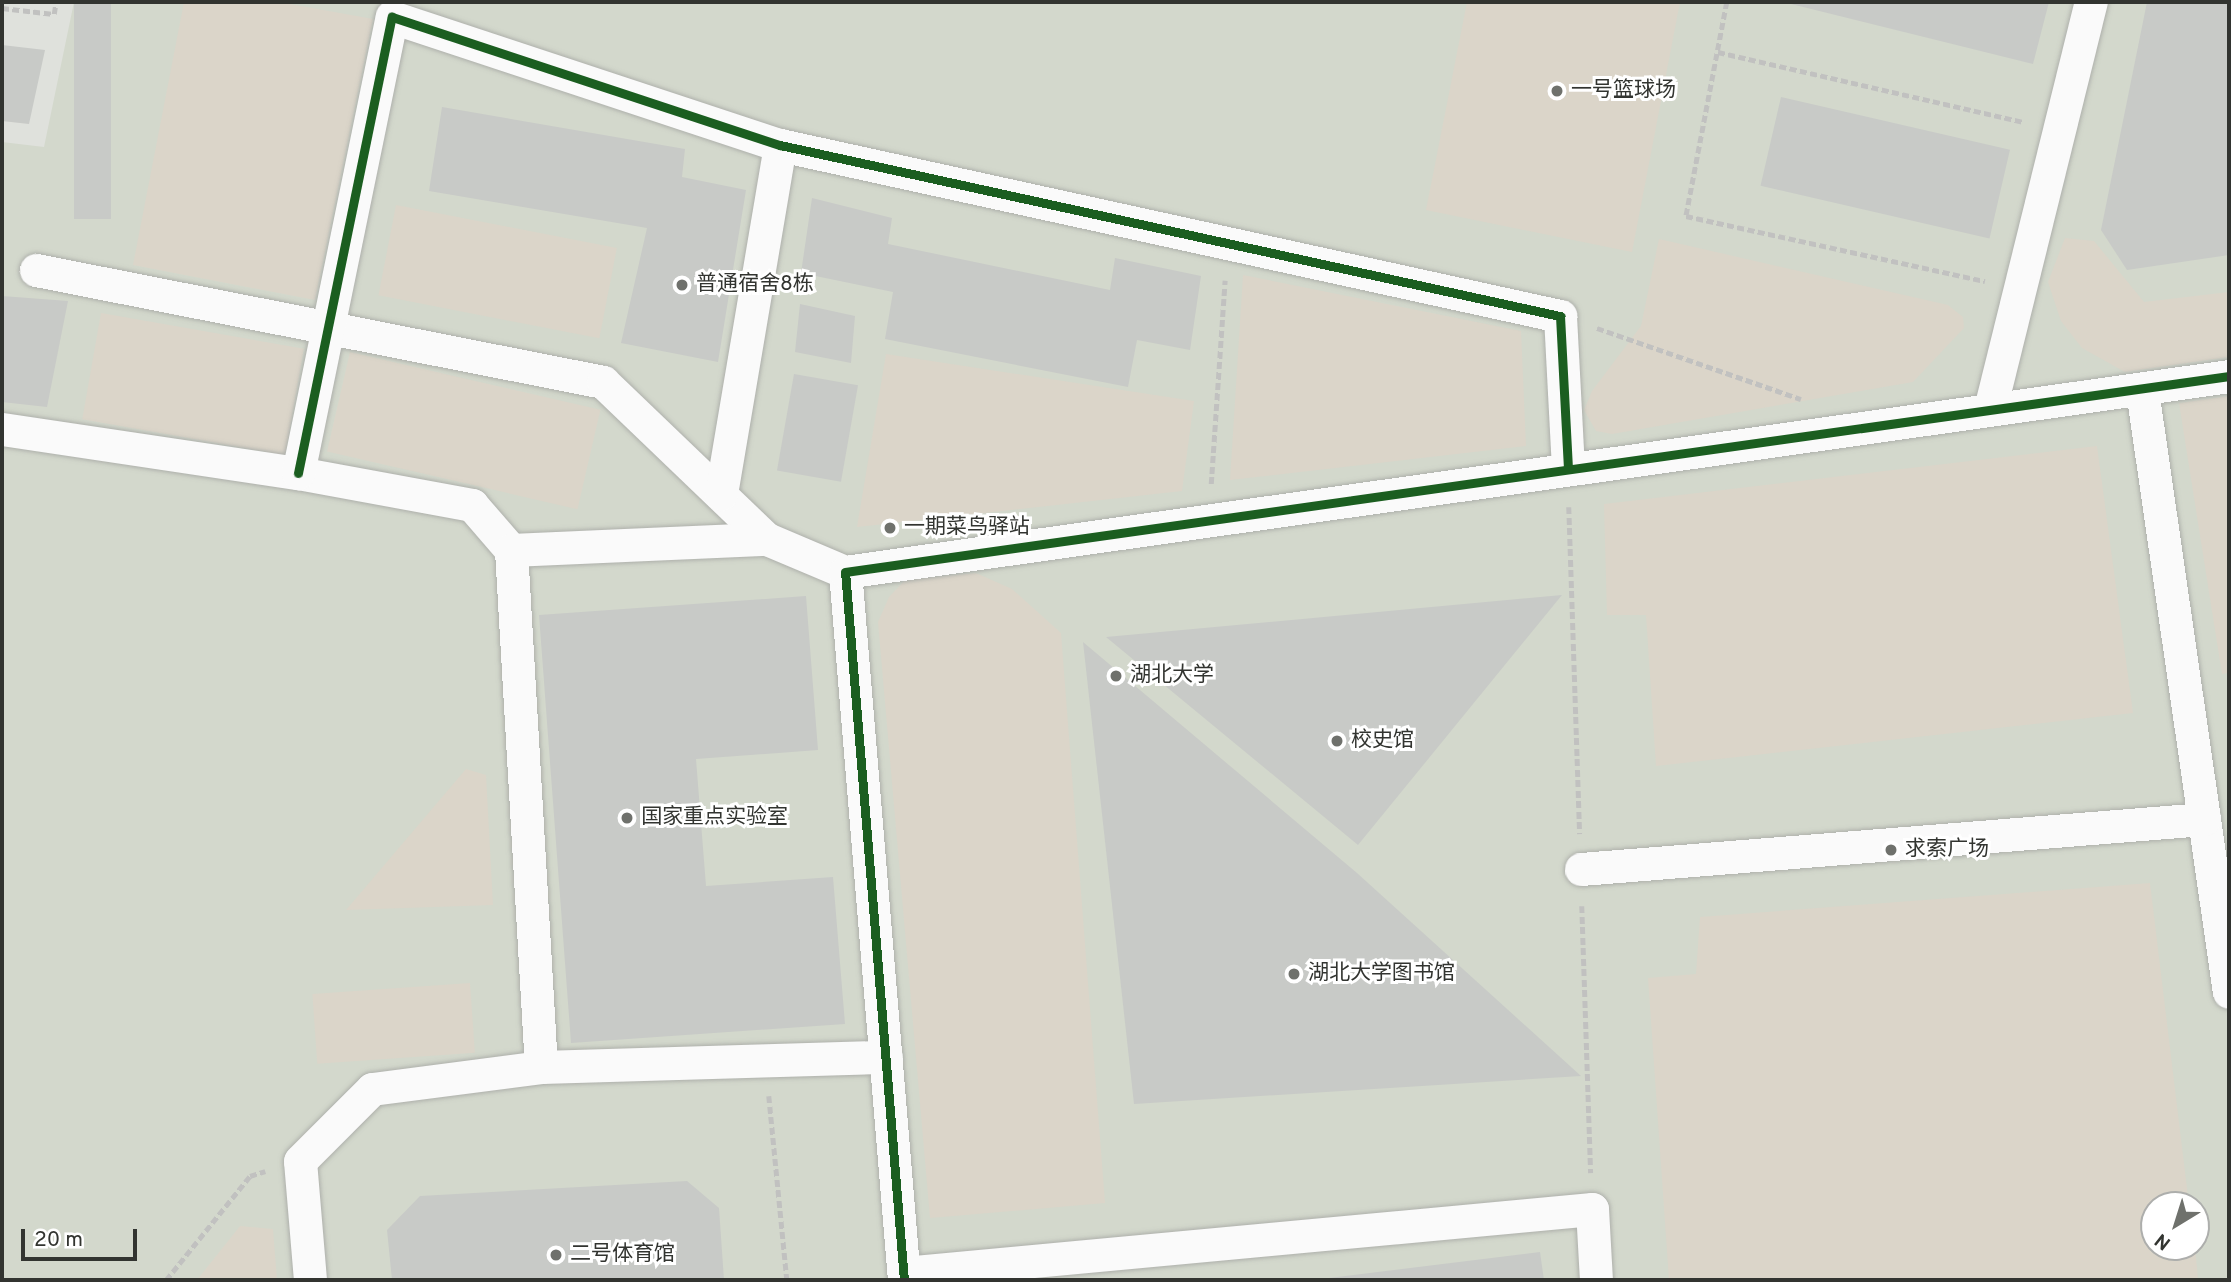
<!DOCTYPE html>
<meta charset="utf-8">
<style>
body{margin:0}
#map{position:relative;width:2231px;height:1282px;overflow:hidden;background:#dfe1dc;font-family:Overpass,"Noto Sans SC",sans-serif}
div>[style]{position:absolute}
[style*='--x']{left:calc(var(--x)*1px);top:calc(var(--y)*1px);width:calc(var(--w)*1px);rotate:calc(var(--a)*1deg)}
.built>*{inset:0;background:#d3d8cc}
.green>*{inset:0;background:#dbd5c9;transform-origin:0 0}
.building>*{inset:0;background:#c8cac7;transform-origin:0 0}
.path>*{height:4.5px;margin-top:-2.25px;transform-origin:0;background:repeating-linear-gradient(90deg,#c1c1c0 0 7px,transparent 0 10.5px)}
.roads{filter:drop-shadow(0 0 2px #aeb0ab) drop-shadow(0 0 2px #aeb0ab)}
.minor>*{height:33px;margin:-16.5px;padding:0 16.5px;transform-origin:16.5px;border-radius:16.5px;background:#fafafa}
.cycleway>*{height:9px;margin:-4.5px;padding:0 4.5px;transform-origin:4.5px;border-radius:4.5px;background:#1b5e20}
.dots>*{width:19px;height:19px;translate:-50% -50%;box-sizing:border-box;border:4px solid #fff;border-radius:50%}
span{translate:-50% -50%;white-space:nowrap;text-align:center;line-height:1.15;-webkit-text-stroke:6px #fff;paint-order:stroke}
.poi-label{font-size:21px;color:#323430}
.left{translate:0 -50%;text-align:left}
.frame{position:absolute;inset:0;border:4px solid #323430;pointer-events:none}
.north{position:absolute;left:2140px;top:1191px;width:70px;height:70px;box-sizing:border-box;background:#fff;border:2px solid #adaeac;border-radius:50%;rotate:218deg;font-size:19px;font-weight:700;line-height:28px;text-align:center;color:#323430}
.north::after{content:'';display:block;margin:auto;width:24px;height:32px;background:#6f716c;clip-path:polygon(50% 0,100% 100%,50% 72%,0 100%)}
.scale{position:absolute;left:21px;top:1229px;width:116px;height:32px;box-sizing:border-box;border:4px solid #323430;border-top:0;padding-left:9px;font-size:21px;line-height:24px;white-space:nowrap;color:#323430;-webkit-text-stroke:5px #fff;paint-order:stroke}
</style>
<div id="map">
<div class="built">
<i style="clip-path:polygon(evenodd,74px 2px,2229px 2px,2229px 1280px,2px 1280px,2px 142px,44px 147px,74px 2px,2154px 1205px,2196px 1205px,2196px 1247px,2154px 1247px,2154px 1205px)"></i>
</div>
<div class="green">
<i style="clip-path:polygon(184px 2px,279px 2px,373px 19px,315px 300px,133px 265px)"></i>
<i style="clip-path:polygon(1467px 2px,1680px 2px,1632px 252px,1426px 210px)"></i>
<i style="left:396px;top:205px;width:225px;height:92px;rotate:11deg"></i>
<i style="clip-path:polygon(2065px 238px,2094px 241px,2144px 302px,2229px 292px,2229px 357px,2125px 372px,2082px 348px,2061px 321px,2048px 282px)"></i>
<i style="clip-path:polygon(1659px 239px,1948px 305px,1963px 317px,1964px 328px,1913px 382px,1612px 434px,1596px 431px,1584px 410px,1592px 391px,1641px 326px)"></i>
<i style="clip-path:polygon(1243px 275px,1521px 331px,1526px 446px,1230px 480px)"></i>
<i style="left:101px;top:313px;width:206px;height:108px;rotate:10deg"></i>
<i style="left:350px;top:352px;width:257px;height:102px;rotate:13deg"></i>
<i style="clip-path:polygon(886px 354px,1194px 401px,1182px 491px,857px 527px)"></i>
<i style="clip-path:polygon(2229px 396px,2229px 673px,2222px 674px,2179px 403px)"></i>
<i style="clip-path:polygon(2097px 446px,2133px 713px,1656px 766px,1646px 615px,1607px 615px,1604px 504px)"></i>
<i style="clip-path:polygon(976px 573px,1012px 589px,1061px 633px,1105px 1203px,930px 1218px,878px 622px,889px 597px,905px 580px)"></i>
<i style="clip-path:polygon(466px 769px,486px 775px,493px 905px,346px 910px)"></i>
<i style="clip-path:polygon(2150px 883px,2189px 1205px,2154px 1205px,2154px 1247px,2195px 1247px,2198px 1278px,1669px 1280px,1648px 978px,1696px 974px,1700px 917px)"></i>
<i style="left:470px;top:983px;width:70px;height:158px;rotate:86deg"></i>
<i style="clip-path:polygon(240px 1226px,273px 1229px,277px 1280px,197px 1280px)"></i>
</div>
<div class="building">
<i style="left:74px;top:2px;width:37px;height:217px"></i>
<i style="clip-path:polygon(1783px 2px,2049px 2px,2033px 64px)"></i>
<i style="clip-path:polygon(2147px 2px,2229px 2px,2229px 255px,2127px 270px,2101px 230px)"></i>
<i style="clip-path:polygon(2px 45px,45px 50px,29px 124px,2px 121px)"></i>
<i style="left:1781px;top:97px;width:235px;height:91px;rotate:13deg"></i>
<i style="clip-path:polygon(442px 107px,685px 149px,682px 177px,746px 190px,718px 362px,621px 343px,647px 228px,429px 191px)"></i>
<i style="clip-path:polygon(812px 198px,892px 218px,888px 244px,1110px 290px,1115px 258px,1201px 276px,1190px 350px,1137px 340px,1128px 387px,885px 339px,893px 292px,801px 273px)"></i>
<i style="clip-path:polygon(2px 296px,68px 301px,47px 407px,2px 402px)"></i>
<i style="clip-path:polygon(800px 304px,855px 316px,851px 363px,795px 352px)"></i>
<i style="left:794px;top:374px;width:65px;height:98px;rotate:10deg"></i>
<i style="clip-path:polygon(1562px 595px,1358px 845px,1106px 637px)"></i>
<i style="clip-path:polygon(806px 596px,818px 750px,696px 759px,706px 886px,833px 877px,845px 1024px,571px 1043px,539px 615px)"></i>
<i style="clip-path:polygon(1083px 642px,1357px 873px,1581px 1076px,1134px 1104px)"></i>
<i style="clip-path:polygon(687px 1181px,719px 1208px,724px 1280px,392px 1280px,387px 1230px,420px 1196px)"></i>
<i style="clip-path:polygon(1540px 1252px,1544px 1280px,1321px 1280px,1321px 1279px)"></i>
</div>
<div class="path">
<i style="--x:1727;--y:2;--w:218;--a:100.8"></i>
<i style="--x:1686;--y:216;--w:306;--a:12.3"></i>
<i style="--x:2;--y:8;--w:52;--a:6.6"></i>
<i style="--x:54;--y:14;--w:12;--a:-81"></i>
<i style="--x:1718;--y:52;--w:314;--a:12.9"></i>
<i style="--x:1597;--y:328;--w:216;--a:19.2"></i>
<i style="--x:1211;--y:484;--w:204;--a:-86.1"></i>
<i style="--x:1569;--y:507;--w:327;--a:88.1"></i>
<i style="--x:1582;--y:906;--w:267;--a:88.1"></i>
<i style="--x:769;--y:1096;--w:185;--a:84.4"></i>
<i style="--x:166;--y:1280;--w:134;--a:-51.1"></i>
<i style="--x:250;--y:1176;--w:16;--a:-18"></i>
</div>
<div class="roads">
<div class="minor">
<i style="--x:36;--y:270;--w:578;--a:11.17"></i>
<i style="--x:603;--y:382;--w:227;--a:43.8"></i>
<i style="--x:2142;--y:390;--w:608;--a:81.78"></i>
<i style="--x:1990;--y:409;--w:419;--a:-76.1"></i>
<i style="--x:2;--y:429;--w:299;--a:8.5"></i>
<i style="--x:298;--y:473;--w:177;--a:10.4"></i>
<i style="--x:472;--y:505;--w:60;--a:49.1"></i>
<i style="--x:511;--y:550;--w:518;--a:86.68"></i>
<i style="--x:298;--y:473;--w:466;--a:-78.4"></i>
<i style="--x:392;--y:17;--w:409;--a:18.3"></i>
<i style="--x:780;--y:145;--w:799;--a:12.37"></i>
<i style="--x:1560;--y:316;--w:153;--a:87"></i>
<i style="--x:721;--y:494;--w:354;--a:-80.4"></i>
<i style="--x:511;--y:550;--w:256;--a:-2.5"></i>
<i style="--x:767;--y:539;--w:85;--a:22.9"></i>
<i style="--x:1581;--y:869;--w:625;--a:-4.59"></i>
<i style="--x:904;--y:1273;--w:691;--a:-5.31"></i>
<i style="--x:1592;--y:1209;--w:71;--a:86.8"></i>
<i style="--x:310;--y:1280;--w:119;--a:-94.8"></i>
<i style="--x:300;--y:1161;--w:102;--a:-45"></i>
<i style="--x:372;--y:1089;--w:170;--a:-7.4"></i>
<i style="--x:541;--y:1067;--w:345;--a:-1.7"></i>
<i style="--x:904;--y:1280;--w:710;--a:-94.76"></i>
<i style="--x:845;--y:572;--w:1398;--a:-8.06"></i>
</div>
</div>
<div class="cycleway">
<i style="--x:298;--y:473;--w:466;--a:-78.4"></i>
<i style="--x:392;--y:17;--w:409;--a:18.3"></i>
<i style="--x:780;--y:145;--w:799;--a:12.37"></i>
<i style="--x:1560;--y:316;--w:153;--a:87"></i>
<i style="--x:904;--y:1280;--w:710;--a:-94.76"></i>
<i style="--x:845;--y:572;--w:1398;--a:-8.06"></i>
</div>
<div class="dots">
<i style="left:1557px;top:91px;background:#6f716c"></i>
<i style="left:682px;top:285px;background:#6f716c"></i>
<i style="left:890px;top:528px;background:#6f716c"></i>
<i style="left:1116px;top:676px;background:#6f716c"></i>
<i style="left:1337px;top:741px;background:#6f716c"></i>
<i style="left:627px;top:818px;background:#6f716c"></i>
<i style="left:1891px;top:850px;background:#6f716c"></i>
<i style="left:1294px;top:974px;background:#6f716c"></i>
<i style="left:556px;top:1255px;background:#6f716c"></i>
</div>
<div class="poi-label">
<span class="left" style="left:1571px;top:91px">一号篮球场</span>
<span class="left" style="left:696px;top:285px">普通宿舍8栋</span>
<span class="left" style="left:904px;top:528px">一期菜鸟驿站</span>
<span class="left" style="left:1130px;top:676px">湖北大学</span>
<span class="left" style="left:1351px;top:741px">校史馆</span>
<span class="left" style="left:641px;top:818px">国家重点实验室</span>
<span class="left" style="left:1905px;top:850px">求索广场</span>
<span class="left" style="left:1308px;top:974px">湖北大学图书馆</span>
<span class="left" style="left:570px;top:1255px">二号体育馆</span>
</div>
<div class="frame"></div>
<div class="north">N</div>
<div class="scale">20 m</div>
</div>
